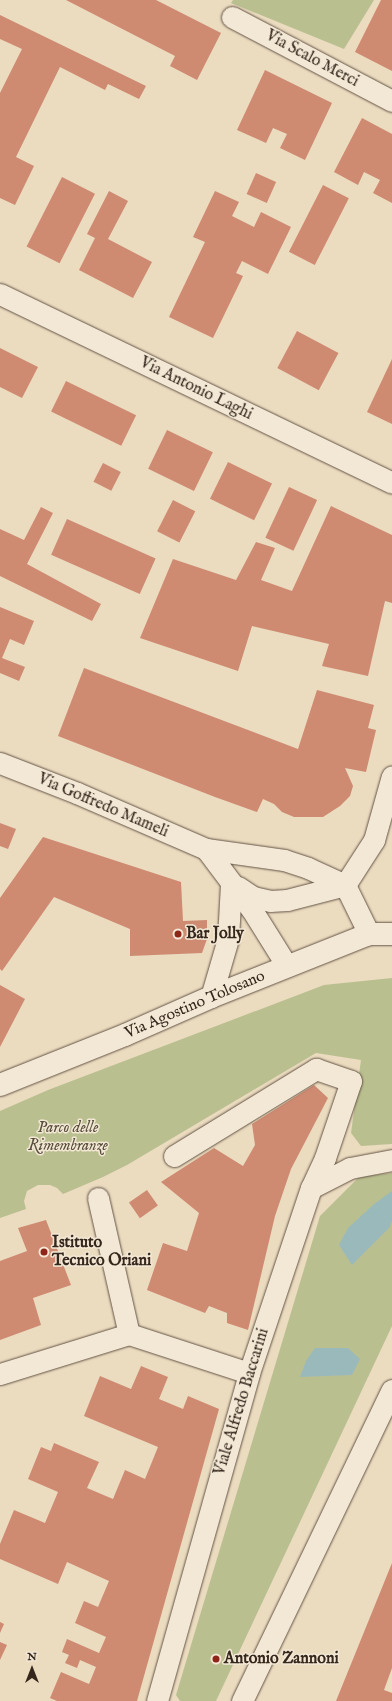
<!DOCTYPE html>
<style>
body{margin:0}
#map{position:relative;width:392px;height:1701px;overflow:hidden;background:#ebdbbf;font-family:"IM FELL English",serif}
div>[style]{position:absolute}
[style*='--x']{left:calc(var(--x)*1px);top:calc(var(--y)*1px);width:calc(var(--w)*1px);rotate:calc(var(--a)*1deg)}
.green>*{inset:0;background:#babf90}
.water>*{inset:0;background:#9ab9ba}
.building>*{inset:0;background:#cf8a72;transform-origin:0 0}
.roads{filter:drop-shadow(0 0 1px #635446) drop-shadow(0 0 1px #635446)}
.street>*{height:21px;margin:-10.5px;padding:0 10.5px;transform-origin:10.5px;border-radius:10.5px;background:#f2e8d5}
.secondary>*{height:22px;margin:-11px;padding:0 11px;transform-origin:11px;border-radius:11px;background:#f2e8d5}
.dots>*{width:11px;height:11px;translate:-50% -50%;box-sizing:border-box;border:2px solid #f2e8d5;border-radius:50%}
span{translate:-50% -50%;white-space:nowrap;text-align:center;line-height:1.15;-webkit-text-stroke:3px #f2e8d5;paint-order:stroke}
.street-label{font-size:16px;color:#36271d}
.poi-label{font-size:16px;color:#36271d;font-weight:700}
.left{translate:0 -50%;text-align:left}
.park-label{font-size:16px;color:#574d3a;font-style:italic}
.north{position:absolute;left:12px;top:1649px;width:40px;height:40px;-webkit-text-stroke:3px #f2e8d5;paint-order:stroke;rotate:0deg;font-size:11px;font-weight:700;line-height:16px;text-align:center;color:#36271d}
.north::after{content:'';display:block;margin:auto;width:14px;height:18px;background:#36271d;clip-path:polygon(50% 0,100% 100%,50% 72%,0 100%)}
</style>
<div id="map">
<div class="green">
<i style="clip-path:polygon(233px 0,374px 0,344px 49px,231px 3px)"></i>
<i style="clip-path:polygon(392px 978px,392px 1144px,361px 1146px,351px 1133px,361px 1060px,316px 1053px,127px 1165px,103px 1177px,63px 1194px,57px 1188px,50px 1185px,38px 1185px,27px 1191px,24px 1201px,26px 1209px,0 1218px,0 1111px,48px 1090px,324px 985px)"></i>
<i style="clip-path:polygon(392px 1173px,392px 1326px,216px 1701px,180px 1701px,176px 1695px,320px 1216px,359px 1177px)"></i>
</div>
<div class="water">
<i style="clip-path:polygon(392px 1191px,392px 1221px,389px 1228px,352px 1265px,339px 1245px,348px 1228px,373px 1205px)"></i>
<i style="clip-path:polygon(315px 1348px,348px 1348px,360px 1359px,352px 1375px,300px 1377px,306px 1361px)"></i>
</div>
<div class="building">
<i style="clip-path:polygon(66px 0,156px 0,221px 33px,197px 80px,170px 66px,175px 56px)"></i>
<i style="clip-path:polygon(381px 0,392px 0,392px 71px,355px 52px)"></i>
<i style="clip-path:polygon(0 15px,146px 86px,139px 99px,108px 84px,105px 90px,60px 67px,16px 157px,34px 166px,15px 205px,0 198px,0 93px,22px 49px,0 39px)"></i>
<i style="clip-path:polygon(265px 70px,332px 103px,305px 160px,280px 148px,287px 134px,273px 128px,266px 143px,237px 130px)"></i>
<i style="clip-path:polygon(362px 118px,392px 134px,392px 203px,373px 193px,380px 180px,364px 172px,358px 185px,334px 172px)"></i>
<i style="left:256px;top:173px;width:22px;height:23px;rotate:24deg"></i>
<i style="left:62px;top:177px;width:37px;height:78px;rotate:27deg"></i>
<i style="left:323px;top:185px;width:29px;height:75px;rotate:27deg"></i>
<i style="clip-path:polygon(109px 191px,128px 201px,108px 239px,152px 262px,133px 298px,79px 270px,95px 238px,87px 234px)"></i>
<i style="clip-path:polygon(215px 191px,239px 202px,232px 216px,254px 227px,261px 212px,291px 227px,268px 274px,242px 261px,236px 273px,243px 276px,213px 338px,169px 317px,205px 242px,193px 237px)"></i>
<i style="left:297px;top:331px;width:47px;height:42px;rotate:28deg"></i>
<i style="clip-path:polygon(0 348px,38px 367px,22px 398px,0 387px)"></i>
<i style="clip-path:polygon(392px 359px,392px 424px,367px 412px)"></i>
<i style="left:66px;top:381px;width:78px;height:34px;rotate:26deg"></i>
<i style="left:167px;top:430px;width:51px;height:43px;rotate:26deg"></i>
<i style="left:228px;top:462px;width:49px;height:41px;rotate:26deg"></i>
<i style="left:103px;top:463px;width:20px;height:21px;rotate:27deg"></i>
<i style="left:289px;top:487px;width:31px;height:56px;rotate:25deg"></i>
<i style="left:173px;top:500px;width:25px;height:35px;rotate:27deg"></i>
<i style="clip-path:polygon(331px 506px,392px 535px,392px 603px,385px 601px,368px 676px,322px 666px,329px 644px,252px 626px,238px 671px,140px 638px,173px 559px,236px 580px,256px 542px,275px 548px,261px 580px,292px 591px)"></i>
<i style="clip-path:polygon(41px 507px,53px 513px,27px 564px,101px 604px,92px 621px,0 576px,0 529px,24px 540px)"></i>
<i style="left:67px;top:519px;width:97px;height:39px;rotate:24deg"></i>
<i style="clip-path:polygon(0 607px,34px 621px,24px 645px,10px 639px,2px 658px,25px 667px,19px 681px,0 673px)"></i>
<i style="clip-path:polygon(84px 668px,298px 749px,317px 690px,374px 705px,368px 728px,376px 730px,366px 772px,345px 768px,353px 786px,350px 796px,340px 806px,323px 817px,294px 817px,282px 812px,274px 804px,263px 799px,257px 812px,215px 797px,58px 736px)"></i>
<i style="clip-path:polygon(0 823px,16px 829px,8px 849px,0 846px)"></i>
<i style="clip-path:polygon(43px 837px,181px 882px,183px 921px,207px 920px,207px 939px,202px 953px,130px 956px,130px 929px,54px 897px,2px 971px,0 969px,0 898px)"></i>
<i style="clip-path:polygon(0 985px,25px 999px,0 1047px)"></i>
<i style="clip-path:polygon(314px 1085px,328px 1098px,291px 1169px,275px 1216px,248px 1330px,227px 1323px,227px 1313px,209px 1306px,205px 1313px,147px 1290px,163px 1243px,187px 1251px,199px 1213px,161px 1182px,214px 1148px,243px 1166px,255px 1145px,252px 1124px)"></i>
<i style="left:147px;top:1190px;width:19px;height:22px;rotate:55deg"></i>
<i style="clip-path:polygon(46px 1220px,71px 1285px,33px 1298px,41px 1325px,0 1340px,0 1261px,27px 1251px,18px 1228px)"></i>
<i style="clip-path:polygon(141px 1366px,168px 1377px,159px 1399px,183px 1409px,188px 1396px,219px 1409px,137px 1701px,57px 1701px,50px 1698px,61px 1672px,89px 1684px,96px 1667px,80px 1660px,77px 1668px,65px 1663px,69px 1655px,62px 1652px,67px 1639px,99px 1653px,106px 1637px,75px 1623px,84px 1601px,98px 1607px,109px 1581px,67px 1562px,58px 1584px,0 1559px,0 1544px,14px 1510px,45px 1523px,58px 1492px,28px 1479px,41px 1447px,51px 1451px,54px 1443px,99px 1462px,87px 1488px,113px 1499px,125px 1470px,145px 1479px,158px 1447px,84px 1416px,100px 1376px,131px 1389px)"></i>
<i style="clip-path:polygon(392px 1563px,392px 1668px,384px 1690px,392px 1693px,392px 1701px,336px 1701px)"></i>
<i style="clip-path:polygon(0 1622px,4px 1624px,0 1633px)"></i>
<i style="clip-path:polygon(0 1642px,7px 1645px,0 1660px)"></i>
</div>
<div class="roads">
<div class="street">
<i style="--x:232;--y:17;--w:181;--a:27.7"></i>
<i style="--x:0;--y:294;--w:435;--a:25.7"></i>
<i style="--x:0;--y:763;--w:83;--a:21.3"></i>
<i style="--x:77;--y:793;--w:141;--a:23.5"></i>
<i style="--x:206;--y:849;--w:79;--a:8"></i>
<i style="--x:284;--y:860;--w:25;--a:18"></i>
<i style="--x:308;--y:868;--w:41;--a:24.7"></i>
<i style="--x:345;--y:885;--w:55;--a:63.9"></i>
<i style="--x:206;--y:849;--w:76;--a:53"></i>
<i style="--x:252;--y:910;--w:66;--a:58"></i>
<i style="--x:345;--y:885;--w:54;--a:-57.2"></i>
<i style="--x:374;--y:840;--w:66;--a:-74.3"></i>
<i style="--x:238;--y:887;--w:18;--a:34"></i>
<i style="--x:253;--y:897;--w:17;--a:13"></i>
<i style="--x:270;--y:901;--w:17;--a:-3"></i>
<i style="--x:287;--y:900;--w:60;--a:-14.5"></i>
<i style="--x:211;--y:997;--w:60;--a:-73.7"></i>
<i style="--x:228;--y:939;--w:56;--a:-86.9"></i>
<i style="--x:174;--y:1156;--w:167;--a:-31.5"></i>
<i style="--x:316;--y:1069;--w:37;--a:19"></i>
<i style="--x:351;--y:1081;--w:81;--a:108.7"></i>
<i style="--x:325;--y:1158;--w:33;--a:115"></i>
<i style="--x:98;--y:1198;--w:139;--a:77.2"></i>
<i style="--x:0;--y:1374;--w:135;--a:-17.2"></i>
<i style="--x:129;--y:1334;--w:126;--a:18"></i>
<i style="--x:157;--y:1701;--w:341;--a:-74.3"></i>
<i style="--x:249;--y:1373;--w:195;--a:-71.5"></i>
<i style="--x:311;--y:1188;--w:44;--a:-27.1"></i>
<i style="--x:350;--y:1168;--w:43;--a:-10.8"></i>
<i style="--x:242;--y:1701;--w:345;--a:-64.3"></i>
</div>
<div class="secondary">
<i style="--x:0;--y:1085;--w:135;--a:-21.8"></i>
<i style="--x:125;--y:1035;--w:94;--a:-23.8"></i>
<i style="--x:211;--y:997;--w:170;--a:-21.7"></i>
<i style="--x:369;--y:934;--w:23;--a:0"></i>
</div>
</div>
<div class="dots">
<i style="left:178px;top:934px;background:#8f2418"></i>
<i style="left:44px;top:1252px;background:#8f2418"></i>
<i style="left:216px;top:1659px;background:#8f2418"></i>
</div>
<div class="street-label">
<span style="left:312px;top:59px;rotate:28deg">Via Scalo Merci</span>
<span style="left:196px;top:389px;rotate:26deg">Via Antonio Laghi</span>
<span style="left:103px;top:806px;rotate:23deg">Via Goffredo Mameli</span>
<span style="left:195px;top:1005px;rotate:-23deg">Via Agostino Tolosano</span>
<span style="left:242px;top:1402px;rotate:-73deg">Viale Alfredo Baccarini</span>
</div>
<div class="poi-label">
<span class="left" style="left:186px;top:934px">Bar Jolly</span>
<span class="left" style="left:52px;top:1252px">Istituto<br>Tecnico Oriani</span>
<span class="left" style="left:224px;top:1659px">Antonio Zannoni</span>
</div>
<div class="park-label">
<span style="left:68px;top:1137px">Parco delle<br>Rimembranze</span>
</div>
<div class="north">N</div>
</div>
